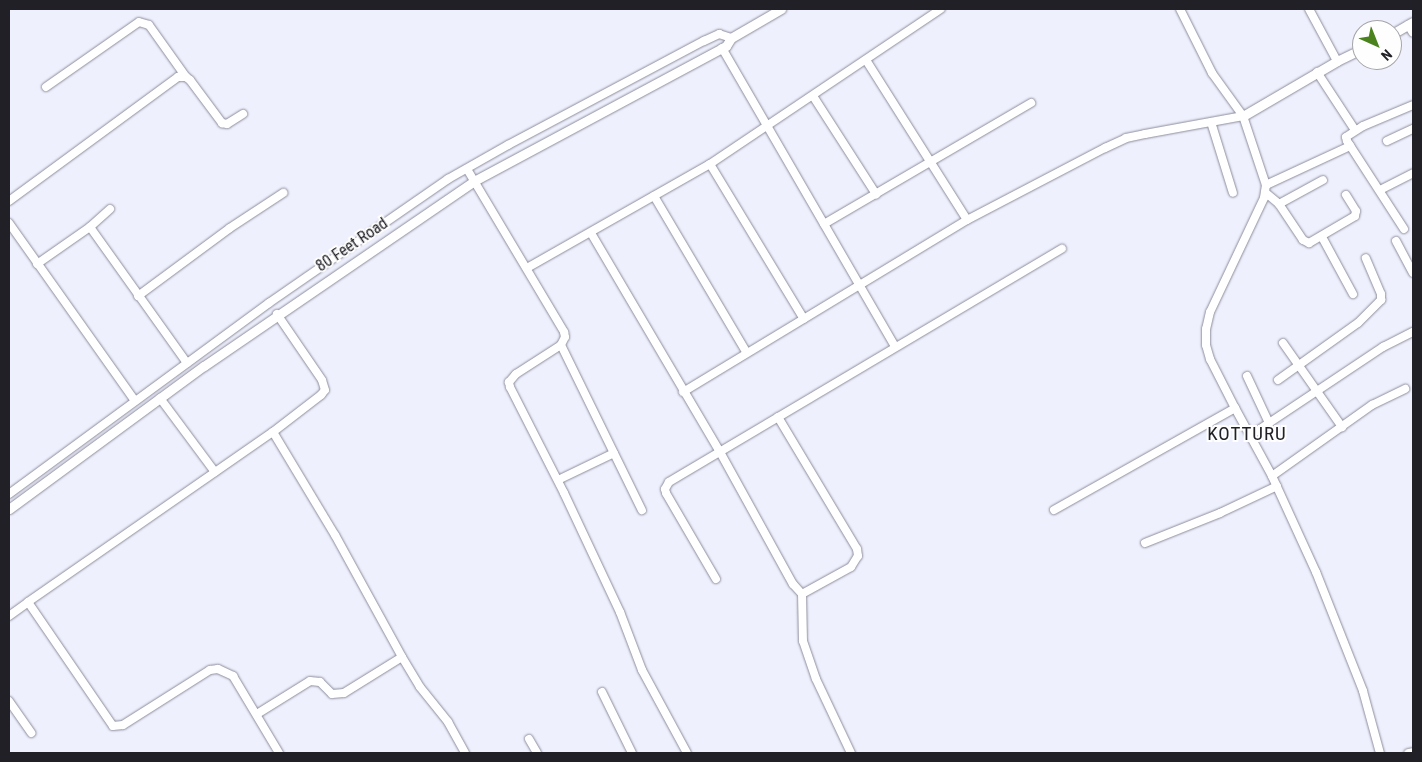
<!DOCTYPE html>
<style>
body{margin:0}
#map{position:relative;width:1422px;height:762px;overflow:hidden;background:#eff0fd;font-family:"Roboto Condensed",sans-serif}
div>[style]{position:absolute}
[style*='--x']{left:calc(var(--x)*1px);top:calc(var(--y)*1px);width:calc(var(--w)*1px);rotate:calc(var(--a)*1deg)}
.roads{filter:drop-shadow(0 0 1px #8c8c9c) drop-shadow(0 0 1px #8c8c9c)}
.minor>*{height:8px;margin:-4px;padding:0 4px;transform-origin:4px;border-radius:4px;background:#fff}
.tertiary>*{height:9px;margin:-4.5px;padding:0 4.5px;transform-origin:4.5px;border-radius:4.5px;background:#fff}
span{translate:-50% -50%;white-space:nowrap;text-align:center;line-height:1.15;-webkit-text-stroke:4px #fefefe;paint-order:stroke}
.street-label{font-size:16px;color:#202026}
.quarter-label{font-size:19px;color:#202026;letter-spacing:1px}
.frame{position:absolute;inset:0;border:10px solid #202026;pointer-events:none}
.north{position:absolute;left:1352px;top:20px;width:50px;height:50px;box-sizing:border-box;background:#fefefe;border:1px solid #a5a5a8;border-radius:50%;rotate:136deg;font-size:14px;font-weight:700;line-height:20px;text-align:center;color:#202026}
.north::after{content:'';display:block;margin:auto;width:18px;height:22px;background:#4a831e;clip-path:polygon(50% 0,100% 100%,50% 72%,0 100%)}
</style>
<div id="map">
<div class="roads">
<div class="minor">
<i style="--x:1180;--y:9;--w:72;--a:63.4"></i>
<i style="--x:1212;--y:73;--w:53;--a:54.2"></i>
<i style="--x:1243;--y:116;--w:73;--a:71.6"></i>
<i style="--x:1266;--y:185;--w:13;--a:99"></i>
<i style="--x:1264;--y:198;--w:126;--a:115.3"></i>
<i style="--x:1210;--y:312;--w:17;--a:103"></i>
<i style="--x:1206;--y:329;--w:16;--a:90"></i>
<i style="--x:1206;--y:345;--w:15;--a:74"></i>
<i style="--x:1210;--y:359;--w:55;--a:63"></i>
<i style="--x:1235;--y:408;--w:77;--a:61.4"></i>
<i style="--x:1272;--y:476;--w:106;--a:65.4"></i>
<i style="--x:1316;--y:572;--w:128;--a:68.4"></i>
<i style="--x:1363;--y:691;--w:64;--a:74.7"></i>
<i style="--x:1309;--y:9;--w:59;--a:61.7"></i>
<i style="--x:1408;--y:25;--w:9;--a:58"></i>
<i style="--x:722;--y:48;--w:345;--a:59.9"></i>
<i style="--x:866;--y:60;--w:189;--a:57.7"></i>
<i style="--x:1317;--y:72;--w:69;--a:56.8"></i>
<i style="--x:46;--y:87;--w:113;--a:-35"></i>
<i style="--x:139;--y:22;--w:10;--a:17"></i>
<i style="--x:149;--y:25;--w:64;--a:54.6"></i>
<i style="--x:813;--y:96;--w:117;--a:57.3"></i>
<i style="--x:1211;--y:122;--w:74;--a:72.8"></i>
<i style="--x:1387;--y:141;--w:29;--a:-25"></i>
<i style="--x:710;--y:164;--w:181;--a:58.8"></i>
<i style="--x:467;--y:169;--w:190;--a:59.2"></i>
<i style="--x:564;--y:332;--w:5;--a:79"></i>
<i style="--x:565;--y:337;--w:9;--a:117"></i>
<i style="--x:561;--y:345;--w:54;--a:147.2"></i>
<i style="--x:516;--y:374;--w:11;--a:131"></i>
<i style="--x:509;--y:382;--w:5;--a:79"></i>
<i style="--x:510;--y:387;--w:119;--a:63"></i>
<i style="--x:564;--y:493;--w:132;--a:64.8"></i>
<i style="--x:620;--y:612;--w:62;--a:69.2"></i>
<i style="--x:642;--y:670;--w:94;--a:61.5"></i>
<i style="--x:1266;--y:185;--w:93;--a:-24.9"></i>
<i style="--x:1380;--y:190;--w:37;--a:-27"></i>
<i style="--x:1266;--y:193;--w:17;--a:40"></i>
<i style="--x:1279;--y:204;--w:43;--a:56.3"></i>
<i style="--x:1303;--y:240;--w:7;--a:27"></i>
<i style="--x:1309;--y:243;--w:53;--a:-30.4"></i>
<i style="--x:1355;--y:216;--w:5;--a:-79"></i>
<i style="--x:1356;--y:211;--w:19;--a:-122"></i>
<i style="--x:654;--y:196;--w:182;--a:59.4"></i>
<i style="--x:9;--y:201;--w:210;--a:-36.3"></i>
<i style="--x:178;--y:77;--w:8;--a:0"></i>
<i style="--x:186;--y:77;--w:5;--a:37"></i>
<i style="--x:190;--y:80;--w:54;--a:53.3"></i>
<i style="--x:222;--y:123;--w:5;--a:11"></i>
<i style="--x:227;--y:124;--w:19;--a:-32"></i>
<i style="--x:1279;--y:204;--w:50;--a:-28.6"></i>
<i style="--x:9;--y:223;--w:218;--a:54.7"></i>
<i style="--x:824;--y:224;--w:240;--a:-30.3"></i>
<i style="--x:90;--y:227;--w:167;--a:54.5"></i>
<i style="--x:1404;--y:229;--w:105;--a:-122.9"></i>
<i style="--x:1347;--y:141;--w:4;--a:-104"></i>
<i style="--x:1346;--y:137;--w:20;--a:-33"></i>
<i style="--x:1363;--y:126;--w:54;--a:-22.8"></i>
<i style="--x:591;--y:233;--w:254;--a:59.5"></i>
<i style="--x:720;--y:452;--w:151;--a:61.1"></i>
<i style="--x:793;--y:584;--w:13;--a:48"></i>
<i style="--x:802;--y:594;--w:56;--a:-28.9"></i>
<i style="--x:851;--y:567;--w:13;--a:-58"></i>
<i style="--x:858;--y:556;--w:7;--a:-98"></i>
<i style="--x:857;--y:549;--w:154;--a:-120.9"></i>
<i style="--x:1322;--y:237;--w:65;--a:61.5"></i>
<i style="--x:1396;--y:241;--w:36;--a:62"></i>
<i style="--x:37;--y:264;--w:65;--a:-34.9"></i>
<i style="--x:90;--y:227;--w:27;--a:-42"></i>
<i style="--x:527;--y:268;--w:210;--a:-29.6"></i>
<i style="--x:710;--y:164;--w:278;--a:-33.9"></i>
<i style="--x:138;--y:296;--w:114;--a:-36.5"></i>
<i style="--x:230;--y:228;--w:64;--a:-33.4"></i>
<i style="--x:1283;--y:343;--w:103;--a:54.9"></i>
<i style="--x:561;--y:345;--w:184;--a:63.9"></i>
<i style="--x:1247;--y:376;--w:52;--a:64.9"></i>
<i style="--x:1278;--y:380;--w:98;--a:-35.5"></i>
<i style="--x:1358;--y:323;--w:33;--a:-45"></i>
<i style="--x:1381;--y:300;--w:6;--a:-90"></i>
<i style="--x:1381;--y:294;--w:39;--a:-113"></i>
<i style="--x:683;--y:392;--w:332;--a:-31.2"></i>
<i style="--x:967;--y:220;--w:156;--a:-27.6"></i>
<i style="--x:1105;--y:148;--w:23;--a:-25"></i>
<i style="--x:1126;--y:138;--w:19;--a:-12"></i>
<i style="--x:1145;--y:134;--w:100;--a:-10.4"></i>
<i style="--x:160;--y:398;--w:92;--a:53.4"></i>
<i style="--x:273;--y:432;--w:120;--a:59"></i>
<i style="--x:335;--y:535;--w:139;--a:61.2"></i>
<i style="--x:402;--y:657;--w:35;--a:59"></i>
<i style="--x:420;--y:687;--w:45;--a:51.3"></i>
<i style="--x:448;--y:722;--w:35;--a:61"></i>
<i style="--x:1251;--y:435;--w:159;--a:-33.7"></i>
<i style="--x:1383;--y:347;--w:34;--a:-27"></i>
<i style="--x:1272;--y:476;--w:123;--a:-35.4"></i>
<i style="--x:1372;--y:405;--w:37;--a:-26"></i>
<i style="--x:558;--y:480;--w:62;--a:-25.7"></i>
<i style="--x:9;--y:494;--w:323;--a:-36.3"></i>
<i style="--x:269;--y:303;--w:218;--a:-34.7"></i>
<i style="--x:448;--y:179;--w:69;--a:-29.5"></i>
<i style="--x:508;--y:145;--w:222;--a:-28"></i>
<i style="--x:704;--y:41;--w:17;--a:-25"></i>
<i style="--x:719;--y:34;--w:13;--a:18"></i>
<i style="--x:1054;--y:510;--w:208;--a:-29.4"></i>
<i style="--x:1145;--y:543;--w:81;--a:-21.8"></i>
<i style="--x:1220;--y:513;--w:63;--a:-25.3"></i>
<i style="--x:716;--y:579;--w:99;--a:-120.2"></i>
<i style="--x:666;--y:493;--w:4;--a:-104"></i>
<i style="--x:665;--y:489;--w:8;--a:-60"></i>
<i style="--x:669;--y:482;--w:457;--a:-30.7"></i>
<i style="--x:802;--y:594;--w:47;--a:88.8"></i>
<i style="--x:803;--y:641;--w:40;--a:71.1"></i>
<i style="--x:816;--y:679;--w:82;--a:64.7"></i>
<i style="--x:28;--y:602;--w:298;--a:-34.8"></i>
<i style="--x:273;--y:432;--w:61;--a:-37.6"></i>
<i style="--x:321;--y:395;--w:6;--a:-51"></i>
<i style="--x:325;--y:390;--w:10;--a:-107"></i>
<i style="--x:322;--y:380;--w:80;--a:-124.3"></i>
<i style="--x:9;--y:616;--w:24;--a:-36"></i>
<i style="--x:28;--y:602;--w:150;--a:55.6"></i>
<i style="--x:113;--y:726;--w:10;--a:-6"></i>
<i style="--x:123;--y:725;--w:103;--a:-32.3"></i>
<i style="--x:210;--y:670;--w:8;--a:-7"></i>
<i style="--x:218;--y:669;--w:17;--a:25"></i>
<i style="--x:233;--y:676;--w:90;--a:59.1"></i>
<i style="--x:602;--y:692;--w:68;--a:63.8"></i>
<i style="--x:9;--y:701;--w:39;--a:55"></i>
<i style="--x:257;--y:714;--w:62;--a:-31.9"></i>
<i style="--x:310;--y:681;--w:10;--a:6"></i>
<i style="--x:320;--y:682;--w:17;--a:45"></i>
<i style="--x:332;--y:694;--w:12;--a:-5"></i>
<i style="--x:344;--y:693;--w:68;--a:-31.8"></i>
<i style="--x:529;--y:739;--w:16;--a:60"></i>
</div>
<div class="tertiary">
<i style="--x:1392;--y:34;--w:24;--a:-30"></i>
<i style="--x:1243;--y:116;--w:109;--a:-30.3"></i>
<i style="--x:1337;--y:61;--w:28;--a:-26"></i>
<i style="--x:9;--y:509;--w:242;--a:-36.3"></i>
<i style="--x:204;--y:366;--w:327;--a:-34.4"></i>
<i style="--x:474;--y:181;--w:286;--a:-28.2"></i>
<i style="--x:726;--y:46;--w:9;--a:-58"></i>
<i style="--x:731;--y:38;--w:58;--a:-30.1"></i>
<i style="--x:1408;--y:753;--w:5;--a:-11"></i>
</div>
</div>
<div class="street-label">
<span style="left:352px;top:245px;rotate:-34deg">80 Feet Road</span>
</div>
<div class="quarter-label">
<span style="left:1247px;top:434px">KOTTURU</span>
</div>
<div class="frame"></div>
<div class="north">N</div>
</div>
